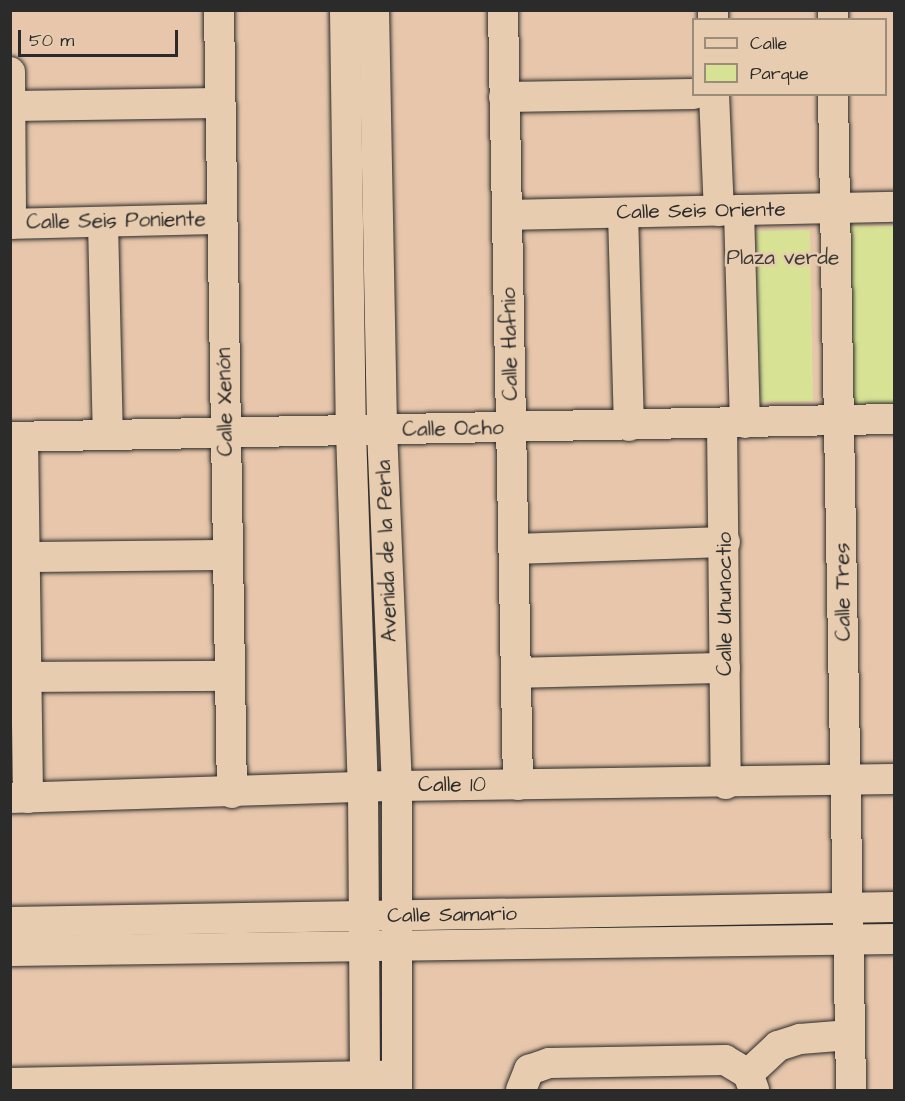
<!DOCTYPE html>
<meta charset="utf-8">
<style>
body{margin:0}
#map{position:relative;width:905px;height:1101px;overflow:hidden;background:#e7c6ab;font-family:"Architects Daughter",sans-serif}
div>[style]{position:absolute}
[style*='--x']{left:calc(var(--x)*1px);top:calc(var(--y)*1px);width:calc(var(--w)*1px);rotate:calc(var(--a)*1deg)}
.green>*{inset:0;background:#d7e295;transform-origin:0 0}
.roads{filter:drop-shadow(0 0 2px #2b2b2b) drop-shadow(0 0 2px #2b2b2b)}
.minor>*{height:30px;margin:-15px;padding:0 15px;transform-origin:15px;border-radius:15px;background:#e8ccaf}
span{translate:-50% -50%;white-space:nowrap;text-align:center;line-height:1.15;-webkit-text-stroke:5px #e8ccaf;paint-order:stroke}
.street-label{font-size:21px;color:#2b2b2b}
.park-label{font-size:21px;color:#3c3d36}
.frame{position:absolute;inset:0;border:12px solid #2b2b2b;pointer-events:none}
.legend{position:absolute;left:692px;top:18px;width:195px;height:78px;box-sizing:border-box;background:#e8ccaf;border:2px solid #9c8c7a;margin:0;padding:8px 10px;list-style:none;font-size:18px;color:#2b2b2b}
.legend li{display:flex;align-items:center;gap:12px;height:30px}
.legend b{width:30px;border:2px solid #9c8c7a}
.scale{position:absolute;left:18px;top:30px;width:160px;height:27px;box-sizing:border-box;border:3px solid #2b2b2b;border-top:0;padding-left:8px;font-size:18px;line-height:21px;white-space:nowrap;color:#2b2b2b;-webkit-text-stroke:4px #e8ccaf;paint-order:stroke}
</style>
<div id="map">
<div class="green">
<i style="left:894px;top:226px;width:182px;height:46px;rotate:90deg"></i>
<i style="left:810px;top:230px;width:171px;height:54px;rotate:89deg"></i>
</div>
<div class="roads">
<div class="minor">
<i style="--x:219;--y:10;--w:783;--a:89.05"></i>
<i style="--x:345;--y:10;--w:421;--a:89.2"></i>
<i style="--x:351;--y:431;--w:358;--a:88.1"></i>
<i style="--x:363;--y:789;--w:301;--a:89.6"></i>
<i style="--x:374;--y:10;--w:420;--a:88.9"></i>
<i style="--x:382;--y:430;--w:356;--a:87.6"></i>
<i style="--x:397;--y:786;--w:304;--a:90"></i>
<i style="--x:503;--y:10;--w:775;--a:88.89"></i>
<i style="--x:713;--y:10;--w:10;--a:90"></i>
<i style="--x:833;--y:20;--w:10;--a:-90"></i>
<i style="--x:10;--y:72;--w:152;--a:89.6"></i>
<i style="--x:714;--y:94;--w:117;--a:87.6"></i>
<i style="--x:833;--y:94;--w:996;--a:88.96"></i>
<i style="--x:504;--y:97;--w:190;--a:-0.9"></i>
<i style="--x:11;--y:106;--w:209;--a:-0.8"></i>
<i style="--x:739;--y:210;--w:213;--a:88.4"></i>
<i style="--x:623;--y:213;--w:213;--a:88.4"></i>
<i style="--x:508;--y:215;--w:386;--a:-1.2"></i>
<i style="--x:103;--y:222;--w:213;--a:88.7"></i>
<i style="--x:10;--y:224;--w:212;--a:-1.4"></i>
<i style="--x:722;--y:424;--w:360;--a:89.4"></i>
<i style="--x:10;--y:437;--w:884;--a:-1.17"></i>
<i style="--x:23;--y:437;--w:361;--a:89.2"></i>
<i style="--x:514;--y:549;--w:211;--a:-1.9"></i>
<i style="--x:25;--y:557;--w:203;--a:-0.6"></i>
<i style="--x:516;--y:673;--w:209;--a:-1.4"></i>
<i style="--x:28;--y:677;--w:202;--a:-0.3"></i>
<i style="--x:10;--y:798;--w:387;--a:-1.8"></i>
<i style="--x:397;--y:786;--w:497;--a:-0.8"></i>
<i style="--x:10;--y:922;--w:884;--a:-0.97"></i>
<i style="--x:10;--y:951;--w:884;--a:-0.78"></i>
<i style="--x:748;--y:1074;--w:41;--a:-43"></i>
<i style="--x:778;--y:1046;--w:23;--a:-18"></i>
<i style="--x:800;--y:1039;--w:50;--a:-4.6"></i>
<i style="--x:10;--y:1083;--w:373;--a:-1.1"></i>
<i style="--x:521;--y:1090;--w:22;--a:-68"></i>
<i style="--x:529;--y:1070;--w:21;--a:-19"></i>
<i style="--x:549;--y:1063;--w:176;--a:-1"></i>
<i style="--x:725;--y:1060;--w:27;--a:31"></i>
<i style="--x:748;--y:1074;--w:17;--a:69"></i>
</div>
</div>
<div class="street-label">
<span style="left:701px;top:211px;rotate:-1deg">Calle Seis Oriente</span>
<span style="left:116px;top:221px;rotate:-1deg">Calle Seis Poniente</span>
<span style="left:510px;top:344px;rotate:-91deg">Calle Hafnio</span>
<span style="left:225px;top:402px;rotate:-91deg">Calle Xenón</span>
<span style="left:453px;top:429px;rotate:-1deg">Calle Ocho</span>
<span style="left:387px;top:551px;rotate:-92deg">Avenida de la Perla</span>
<span style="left:843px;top:592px;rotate:-91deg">Calle Tres</span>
<span style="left:725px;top:604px;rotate:-90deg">Calle Ununoctio</span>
<span style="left:452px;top:785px">Calle 10</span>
<span style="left:452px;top:915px;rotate:-1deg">Calle Samario</span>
</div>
<div class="park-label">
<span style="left:783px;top:258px">Plaza verde</span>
</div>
<div class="frame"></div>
<ul class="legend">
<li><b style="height:8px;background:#e8ccaf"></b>Calle</li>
<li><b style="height:16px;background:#d7e295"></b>Parque</li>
</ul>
<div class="scale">50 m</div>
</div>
